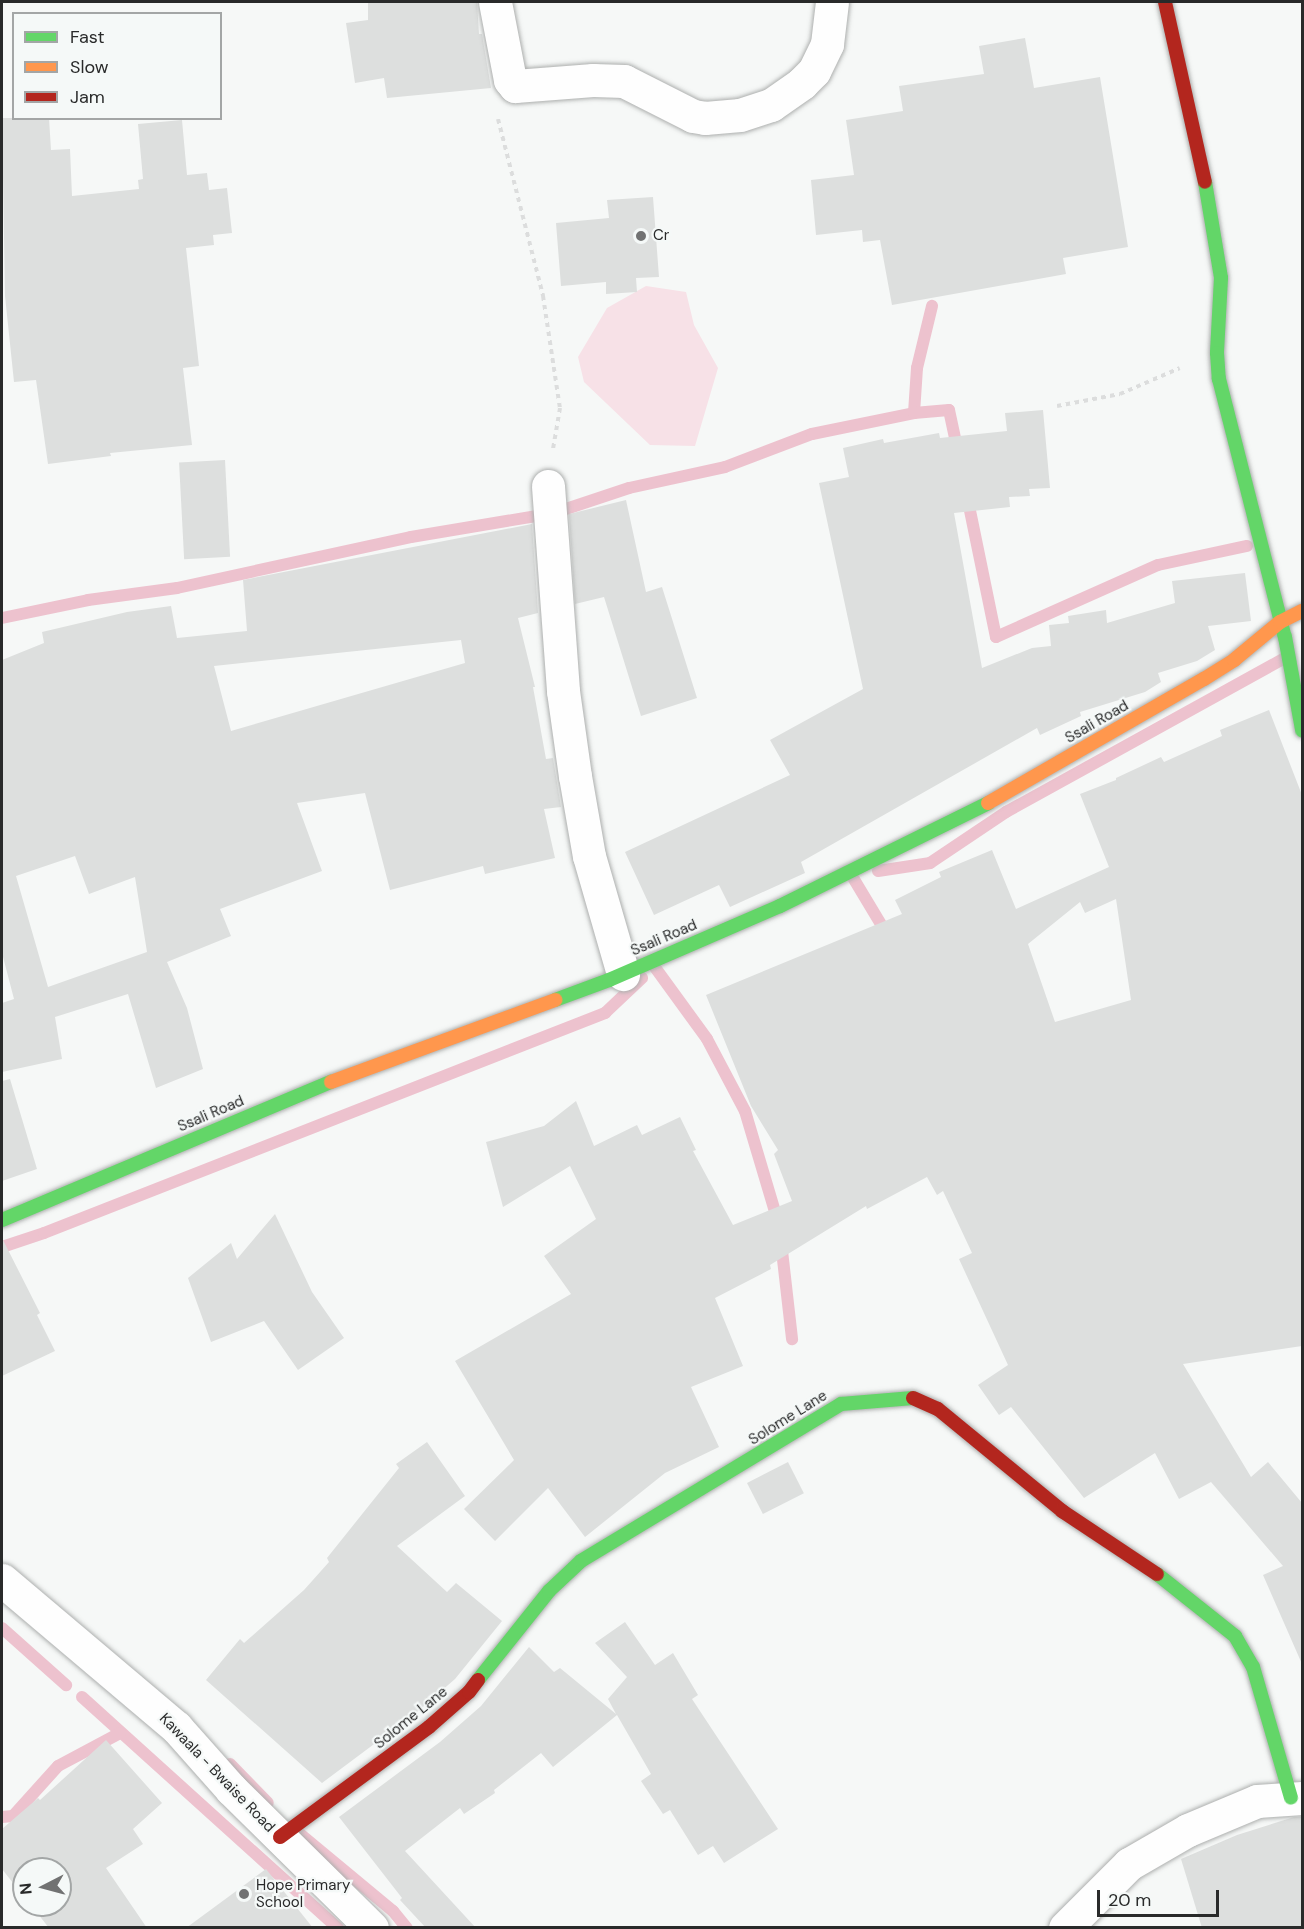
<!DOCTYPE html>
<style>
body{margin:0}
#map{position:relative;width:1304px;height:1929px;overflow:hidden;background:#f6f8f7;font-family:"DM Sans",sans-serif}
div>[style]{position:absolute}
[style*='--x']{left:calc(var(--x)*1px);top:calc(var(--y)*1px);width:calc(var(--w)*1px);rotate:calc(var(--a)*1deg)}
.green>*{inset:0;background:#f7e1e7}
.stream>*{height:12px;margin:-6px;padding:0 6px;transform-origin:6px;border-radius:6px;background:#edc2ce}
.building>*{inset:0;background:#dddfde;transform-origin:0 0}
.path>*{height:4px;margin-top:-2px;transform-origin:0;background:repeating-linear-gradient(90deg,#dcdddd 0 4.5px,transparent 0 9px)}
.roads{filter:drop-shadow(0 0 2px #adafae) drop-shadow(0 0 2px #adafae)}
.street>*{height:33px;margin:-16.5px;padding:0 16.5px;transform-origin:16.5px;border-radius:16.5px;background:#fefefe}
.fast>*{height:14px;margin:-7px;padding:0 7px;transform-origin:7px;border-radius:7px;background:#63d668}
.slow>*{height:14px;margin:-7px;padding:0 7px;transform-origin:7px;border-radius:7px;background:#ff974d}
.jam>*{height:14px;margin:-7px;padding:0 7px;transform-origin:7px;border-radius:7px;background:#b3261e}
.dots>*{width:16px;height:16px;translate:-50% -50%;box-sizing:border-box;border:3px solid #f5f9f8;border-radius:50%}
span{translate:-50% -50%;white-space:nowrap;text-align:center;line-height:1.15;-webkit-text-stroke:4.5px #f5f9f8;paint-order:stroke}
.poi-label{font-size:15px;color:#292a2a}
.left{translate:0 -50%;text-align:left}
.street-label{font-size:15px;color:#292a2a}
.frame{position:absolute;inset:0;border:3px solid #292a2a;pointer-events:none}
.legend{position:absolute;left:12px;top:12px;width:210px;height:108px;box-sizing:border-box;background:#f5f9f8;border:2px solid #a3a6a6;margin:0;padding:8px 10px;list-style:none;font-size:18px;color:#292a2a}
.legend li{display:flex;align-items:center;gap:12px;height:30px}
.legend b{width:30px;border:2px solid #a3a6a6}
.north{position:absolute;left:12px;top:1857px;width:60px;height:60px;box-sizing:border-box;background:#f5f9f8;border:2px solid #a3a6a6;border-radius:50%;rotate:264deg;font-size:16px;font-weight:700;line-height:24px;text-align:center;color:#292a2a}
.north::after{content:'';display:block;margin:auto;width:21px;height:27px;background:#717272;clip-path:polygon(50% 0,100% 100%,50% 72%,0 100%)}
.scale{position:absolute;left:1097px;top:1890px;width:122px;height:27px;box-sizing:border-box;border:3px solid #292a2a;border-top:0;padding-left:8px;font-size:18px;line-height:21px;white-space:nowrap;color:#292a2a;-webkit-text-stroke:4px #f5f9f8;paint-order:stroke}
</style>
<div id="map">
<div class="green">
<i style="clip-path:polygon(646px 286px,686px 292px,694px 325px,718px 368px,695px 446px,650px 445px,584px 382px,578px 357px,607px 308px)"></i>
</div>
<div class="stream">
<i style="--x:914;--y:413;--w:45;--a:-86.2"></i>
<i style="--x:917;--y:368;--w:64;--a:-76.4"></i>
<i style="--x:967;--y:496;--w:144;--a:78.4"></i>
<i style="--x:996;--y:637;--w:177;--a:-24"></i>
<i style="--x:1158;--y:565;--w:91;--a:-12.1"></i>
<i style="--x:2;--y:618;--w:88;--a:-11.8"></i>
<i style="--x:88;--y:600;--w:90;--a:-7.7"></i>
<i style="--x:177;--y:588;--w:239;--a:-12.3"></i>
<i style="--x:411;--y:537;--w:145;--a:-9.5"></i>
<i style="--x:554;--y:513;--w:79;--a:-18.4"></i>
<i style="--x:629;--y:488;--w:98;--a:-12.3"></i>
<i style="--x:725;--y:467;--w:93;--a:-20.8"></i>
<i style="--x:812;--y:434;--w:104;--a:-11.6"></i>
<i style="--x:914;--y:413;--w:35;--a:-5"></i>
<i style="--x:949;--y:410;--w:43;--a:77.9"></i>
<i style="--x:878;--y:871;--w:53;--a:-8.7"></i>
<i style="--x:930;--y:863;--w:92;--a:-33.9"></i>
<i style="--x:1006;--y:812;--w:319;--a:-28.9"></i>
<i style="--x:852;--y:876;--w:70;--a:59"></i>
<i style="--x:654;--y:966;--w:90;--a:54"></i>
<i style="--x:707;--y:1039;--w:81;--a:62.2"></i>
<i style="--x:745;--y:1111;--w:116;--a:73.4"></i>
<i style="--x:781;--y:1242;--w:98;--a:83.5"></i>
<i style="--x:2;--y:1247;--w:44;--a:-18.4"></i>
<i style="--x:44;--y:1233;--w:603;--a:-21.41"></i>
<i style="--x:605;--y:1013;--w:51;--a:-43.4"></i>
<i style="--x:2;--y:1628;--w:86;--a:41.7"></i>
<i style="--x:82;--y:1697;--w:345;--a:42.1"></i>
<i style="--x:230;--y:1764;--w:54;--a:45.7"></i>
<i style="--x:2;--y:1817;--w:11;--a:-5"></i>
<i style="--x:13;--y:1816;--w:67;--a:-48"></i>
<i style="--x:58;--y:1766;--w:70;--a:-28"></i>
<i style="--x:293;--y:1828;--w:130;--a:39.7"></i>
<i style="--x:393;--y:1911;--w:22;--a:51"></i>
</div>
<div class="building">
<i style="clip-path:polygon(368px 2px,477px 2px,479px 34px,482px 34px,491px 88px,387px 98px,384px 78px,355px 83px,346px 23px,368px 20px)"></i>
<i style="clip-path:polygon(1025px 38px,1034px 88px,1100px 77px,1128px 247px,1063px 258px,1066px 274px,892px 305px,880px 240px,863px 242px,862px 230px,816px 235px,811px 180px,854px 175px,846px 120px,903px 111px,899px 86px,984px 74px,979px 46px)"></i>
<i style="clip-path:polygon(2px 118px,49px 118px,51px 150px,70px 149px,72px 196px,139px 189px,138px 180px,143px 179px,138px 124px,182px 120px,187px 175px,207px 173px,209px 190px,227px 188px,232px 233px,213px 235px,214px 245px,186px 248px,199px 366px,183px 368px,192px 445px,110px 453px,111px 456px,48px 464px,36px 380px,14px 382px,5px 296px)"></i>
<i style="clip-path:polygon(653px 197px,659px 277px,636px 278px,637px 292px,606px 294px,606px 282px,561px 286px,556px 223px,609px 218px,607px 200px)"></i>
<i style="clip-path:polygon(1043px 410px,1050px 488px,1029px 489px,1030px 496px,1009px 497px,1010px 507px,954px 513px,982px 668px,1032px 648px,1051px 646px,1049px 625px,1069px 623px,1068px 616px,1106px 610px,1107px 623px,1175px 603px,1172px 581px,1245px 573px,1251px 621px,1208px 626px,1215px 650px,1197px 661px,1158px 673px,1161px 682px,1145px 692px,1080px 712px,1081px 716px,1040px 735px,1037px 728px,801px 862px,805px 873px,730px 907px,719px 885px,654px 915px,625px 852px,790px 775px,770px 740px,863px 689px,819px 483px,849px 477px,843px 448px,883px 439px,884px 443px,939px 433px,940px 438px,1007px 431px,1005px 413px)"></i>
<i style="left:225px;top:460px;width:97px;height:46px;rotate:87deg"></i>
<i style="clip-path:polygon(626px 500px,646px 592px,662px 587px,697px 698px,641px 716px,604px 597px,575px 604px,569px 514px)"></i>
<i style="clip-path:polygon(evenodd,532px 524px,538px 613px,518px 618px,535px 687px,533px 687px,546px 759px,553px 758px,561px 807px,544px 809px,555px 858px,485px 874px,483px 866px,390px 890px,365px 793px,297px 803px,322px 871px,220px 909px,231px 936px,167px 962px,187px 1008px,203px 1069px,156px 1088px,128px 994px,55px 1017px,62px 1059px,2px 1072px,2px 1003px,14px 999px,2px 953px,2px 660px,44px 643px,42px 632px,127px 612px,171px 606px,177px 638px,247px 631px,243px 580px,532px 524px,461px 640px,465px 663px,231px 731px,214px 666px,461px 640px,532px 524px,75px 856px,89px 894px,135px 877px,147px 952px,48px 987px,16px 876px,75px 856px)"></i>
<i style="clip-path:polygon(evenodd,1269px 710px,1302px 795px,1302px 1346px,1183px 1364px,1251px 1477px,1268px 1462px,1302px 1503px,1302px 1664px,1263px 1575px,1283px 1566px,1211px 1482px,1179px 1499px,1155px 1453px,1084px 1498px,1011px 1407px,999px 1415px,978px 1385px,1008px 1365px,959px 1259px,972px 1253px,943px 1191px,937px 1195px,927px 1177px,867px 1209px,866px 1206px,770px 1265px,771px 1269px,715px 1298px,743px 1366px,691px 1387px,719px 1447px,665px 1473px,585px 1537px,548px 1488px,495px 1541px,464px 1509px,514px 1460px,455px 1361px,571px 1294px,544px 1256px,596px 1219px,570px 1166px,503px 1207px,486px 1142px,544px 1126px,576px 1101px,594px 1146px,637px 1125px,642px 1135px,680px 1117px,696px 1150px,693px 1151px,733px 1225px,792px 1201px,774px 1154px,778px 1150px,751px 1106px,706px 995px,902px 914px,895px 900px,941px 877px,939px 872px,992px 850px,1016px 909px,1109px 867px,1080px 794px,1116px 780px,1116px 778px,1161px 757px,1164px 762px,1222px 736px,1220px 730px,1269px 710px,1116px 899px,1131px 1000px,1055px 1022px,1028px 944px,1080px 902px,1085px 913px,1116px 899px)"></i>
<i style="clip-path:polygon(10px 1079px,37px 1169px,2px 1181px,2px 1081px)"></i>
<i style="clip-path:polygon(275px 1214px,312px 1292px,344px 1338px,298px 1370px,264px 1321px,211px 1342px,188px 1278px,231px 1243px,237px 1259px)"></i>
<i style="clip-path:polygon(2px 1238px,40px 1313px,37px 1315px,55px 1351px,2px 1376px)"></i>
<i style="clip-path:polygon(427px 1442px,465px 1496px,397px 1546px,447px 1592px,456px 1583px,502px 1621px,455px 1679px,417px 1712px,322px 1783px,206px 1680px,240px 1639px,244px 1643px,304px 1590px,329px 1562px,327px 1558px,399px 1468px,396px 1464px)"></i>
<i style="left:788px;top:1462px;width:35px;height:46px;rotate:63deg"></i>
<i style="clip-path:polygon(625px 1622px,655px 1665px,673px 1653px,698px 1695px,692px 1699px,778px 1829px,724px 1863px,713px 1846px,698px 1855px,670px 1810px,663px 1814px,641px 1781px,651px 1774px,617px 1715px,553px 1767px,541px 1753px,494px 1790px,495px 1793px,464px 1814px,460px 1808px,405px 1851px,476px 1928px,426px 1928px,400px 1900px,402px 1898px,339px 1817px,440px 1742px,481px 1706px,529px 1647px,554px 1672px,560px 1668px,616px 1714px,608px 1699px,627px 1677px,595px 1643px)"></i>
<i style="clip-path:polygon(106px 1740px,162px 1803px,133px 1829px,143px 1844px,106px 1868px,147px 1928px,49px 1928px,31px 1905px,60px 1905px,60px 1869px,24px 1869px,24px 1897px,2px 1869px,2px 1829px,38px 1798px,40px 1800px)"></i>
<i style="clip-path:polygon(1294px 1817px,1302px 1817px,1302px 1928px,1202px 1928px,1181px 1859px,1237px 1835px)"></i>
<i style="clip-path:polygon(266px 1869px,313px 1928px,186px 1928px)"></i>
</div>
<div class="path">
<i style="--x:498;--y:119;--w:183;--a:75.7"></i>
<i style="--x:543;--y:296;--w:113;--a:81.4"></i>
<i style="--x:560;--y:408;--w:42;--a:99.7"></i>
<i style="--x:1057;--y:406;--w:64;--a:-10.8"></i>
<i style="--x:1120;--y:394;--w:65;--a:-23.4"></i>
</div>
<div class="roads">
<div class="street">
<i style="--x:495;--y:2;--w:79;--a:79.1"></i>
<i style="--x:510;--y:80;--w:8;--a:50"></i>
<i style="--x:515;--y:86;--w:78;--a:-4.4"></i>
<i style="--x:593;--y:80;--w:31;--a:2"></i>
<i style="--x:624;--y:81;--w:77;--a:26.9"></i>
<i style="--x:693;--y:116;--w:12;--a:9"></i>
<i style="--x:705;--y:118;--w:35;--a:-5"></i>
<i style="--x:740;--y:115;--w:33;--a:-18"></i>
<i style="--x:771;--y:105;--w:38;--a:-35"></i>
<i style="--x:802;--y:83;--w:17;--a:-45"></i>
<i style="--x:814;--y:71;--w:30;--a:-64"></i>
<i style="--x:827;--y:44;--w:42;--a:-83.2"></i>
<i style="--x:548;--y:486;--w:206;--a:85.8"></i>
<i style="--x:563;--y:691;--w:86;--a:82"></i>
<i style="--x:575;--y:776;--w:81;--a:80.1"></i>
<i style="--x:589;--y:856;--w:123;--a:73.9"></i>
<i style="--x:2;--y:1580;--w:228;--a:40.2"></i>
<i style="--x:176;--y:1727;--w:83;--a:48.4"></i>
<i style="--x:231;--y:1789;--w:198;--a:44.6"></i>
<i style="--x:1065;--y:1928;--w:91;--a:-45"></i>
<i style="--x:1129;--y:1864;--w:68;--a:-30"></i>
<i style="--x:1188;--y:1830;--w:75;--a:-22.8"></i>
<i style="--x:1257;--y:1801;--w:45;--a:-3.8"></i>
</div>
<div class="fast">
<i style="--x:1205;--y:182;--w:97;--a:80.5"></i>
<i style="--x:1221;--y:278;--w:75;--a:93.1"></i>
<i style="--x:1217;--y:353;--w:26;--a:86"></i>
<i style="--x:1219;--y:379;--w:266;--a:75.7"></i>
<i style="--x:1285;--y:637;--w:95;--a:79.6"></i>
<i style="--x:555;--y:1000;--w:58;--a:-20.3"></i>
<i style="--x:609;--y:980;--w:186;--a:-23.4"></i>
<i style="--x:780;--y:906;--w:232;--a:-26.3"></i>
<i style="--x:2;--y:1220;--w:357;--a:-22.8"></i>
<i style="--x:1157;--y:1574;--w:100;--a:38.5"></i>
<i style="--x:1235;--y:1636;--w:36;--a:60"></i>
<i style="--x:1253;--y:1667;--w:136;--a:73.8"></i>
<i style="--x:478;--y:1680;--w:114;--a:-51.4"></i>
<i style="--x:549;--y:1591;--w:44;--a:-43.2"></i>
<i style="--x:581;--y:1561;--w:304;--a:-31.1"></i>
<i style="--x:841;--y:1404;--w:72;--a:-4.8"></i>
</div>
<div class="slow">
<i style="--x:988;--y:803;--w:249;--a:-29.9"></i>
<i style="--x:1204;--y:679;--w:36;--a:-32"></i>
<i style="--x:1234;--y:660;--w:60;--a:-39.6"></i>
<i style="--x:1280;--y:622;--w:25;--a:-27"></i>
<i style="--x:331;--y:1082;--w:239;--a:-20.1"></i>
</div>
<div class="jam">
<i style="--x:1165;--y:2;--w:184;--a:77.5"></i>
<i style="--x:913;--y:1398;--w:27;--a:24"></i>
<i style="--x:938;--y:1409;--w:161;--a:39.4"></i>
<i style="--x:1062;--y:1511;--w:114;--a:33.6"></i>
<i style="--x:280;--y:1837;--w:185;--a:-36.4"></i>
<i style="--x:429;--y:1727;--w:53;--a:-41.2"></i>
<i style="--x:469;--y:1692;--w:15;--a:-53"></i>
</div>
</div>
<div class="dots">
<i style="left:641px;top:236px;background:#717272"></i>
<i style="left:244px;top:1894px;background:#717272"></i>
</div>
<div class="poi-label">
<span class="left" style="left:653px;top:236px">Cr</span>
<span class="left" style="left:256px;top:1894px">Hope Primary<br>School</span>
</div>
<div class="street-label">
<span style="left:1097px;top:722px;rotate:-30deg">Ssali Road</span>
<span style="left:664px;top:938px;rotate:-23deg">Ssali Road</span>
<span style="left:211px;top:1114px;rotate:-23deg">Ssali Road</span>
<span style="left:788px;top:1418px;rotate:-32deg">Solome Lane</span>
<span style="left:411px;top:1718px;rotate:-39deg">Solome Lane</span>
<span style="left:217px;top:1773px;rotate:46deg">Kawaala - Bwaise Road</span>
</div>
<div class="frame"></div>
<ul class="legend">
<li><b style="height:8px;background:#63d668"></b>Fast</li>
<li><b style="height:8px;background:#ff974d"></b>Slow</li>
<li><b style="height:8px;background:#b3261e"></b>Jam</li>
</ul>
<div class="north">N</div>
<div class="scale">20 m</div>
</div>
